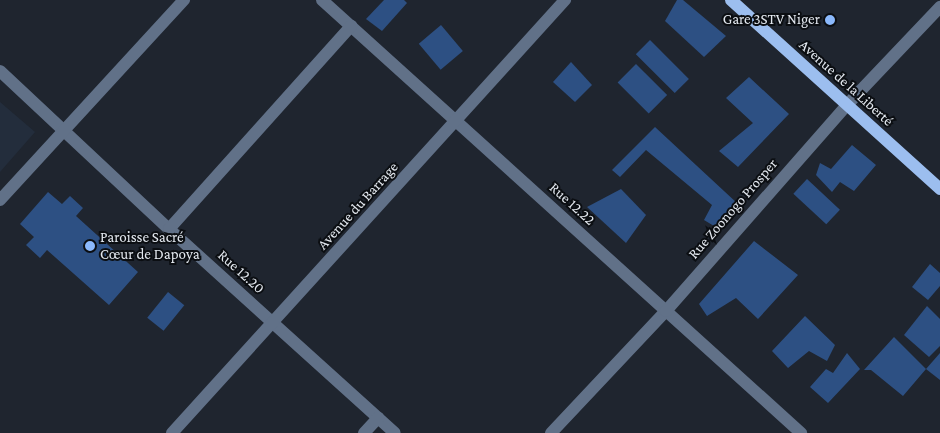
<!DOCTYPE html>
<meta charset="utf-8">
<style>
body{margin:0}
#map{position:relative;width:940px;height:433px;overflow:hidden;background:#1f252f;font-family:"Crimson Pro",serif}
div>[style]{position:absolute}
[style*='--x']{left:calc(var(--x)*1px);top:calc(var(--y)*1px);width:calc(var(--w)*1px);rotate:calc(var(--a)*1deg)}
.built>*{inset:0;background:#232d3c}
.building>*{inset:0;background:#2d5083;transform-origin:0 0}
.minor>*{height:12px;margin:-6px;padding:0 6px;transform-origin:6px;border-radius:6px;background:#617188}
.major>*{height:12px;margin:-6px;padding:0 6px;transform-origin:6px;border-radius:6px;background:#9cbeef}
.dots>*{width:14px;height:14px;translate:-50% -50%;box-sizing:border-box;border:2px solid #0b0e12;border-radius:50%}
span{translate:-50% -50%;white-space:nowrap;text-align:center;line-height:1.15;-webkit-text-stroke:4px #0b0e12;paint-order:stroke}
.poi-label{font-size:15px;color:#e3e8ef}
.right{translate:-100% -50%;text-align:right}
.left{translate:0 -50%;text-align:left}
.street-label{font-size:15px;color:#e3e8ef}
</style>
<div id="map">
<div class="built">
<i style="clip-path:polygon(0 102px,35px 132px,0 172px)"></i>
</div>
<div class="building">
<i style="clip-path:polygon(384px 0,404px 0,407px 3px,382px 31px,366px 19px)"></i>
<i style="clip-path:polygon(677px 0,683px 0,726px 36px,704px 57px,665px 21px)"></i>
<i style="left:441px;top:25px;width:34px;height:29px;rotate:50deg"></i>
<i style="left:650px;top:40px;width:55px;height:20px;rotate:45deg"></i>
<i style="clip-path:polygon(571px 62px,592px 85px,575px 102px,553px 82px)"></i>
<i style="left:636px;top:64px;width:44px;height:26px;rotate:45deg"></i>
<i style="clip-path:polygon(749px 77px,789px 114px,738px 167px,719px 151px,753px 123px,726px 98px)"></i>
<i style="clip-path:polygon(655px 127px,738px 204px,714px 226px,704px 220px,712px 205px,646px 150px,620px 177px,612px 170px)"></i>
<i style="clip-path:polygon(852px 145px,876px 165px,854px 191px,840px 182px,832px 192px,816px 175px,820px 163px,831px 169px)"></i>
<i style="left:807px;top:179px;width:45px;height:20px;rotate:43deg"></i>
<i style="clip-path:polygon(621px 189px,646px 215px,626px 243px,587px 207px)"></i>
<i style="clip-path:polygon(48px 192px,62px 204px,70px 196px,83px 208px,76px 216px,138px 272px,109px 305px,47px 250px,40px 258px,26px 245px,34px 237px,20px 224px)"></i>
<i style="clip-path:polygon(754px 241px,798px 275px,758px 319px,736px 298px,707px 316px,699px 304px)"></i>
<i style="clip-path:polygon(930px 264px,940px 273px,940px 286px,928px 300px,912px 287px)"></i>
<i style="left:168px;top:292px;width:21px;height:33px;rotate:39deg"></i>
<i style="clip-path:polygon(927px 306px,940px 319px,940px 346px,929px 357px,904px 335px)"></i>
<i style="clip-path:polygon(805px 316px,835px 345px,827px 361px,809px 351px,788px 368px,772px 351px)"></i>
<i style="clip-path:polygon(894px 337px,926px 369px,903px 396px,871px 370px,864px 370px)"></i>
<i style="clip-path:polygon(847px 353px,860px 369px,828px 403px,810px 387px,826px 369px,833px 373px)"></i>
<i style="clip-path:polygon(940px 353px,940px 380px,926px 369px)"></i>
</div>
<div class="minor">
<i style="--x:322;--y:0;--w:646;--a:42.11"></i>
<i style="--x:0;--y:71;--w:231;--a:43.1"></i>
<i style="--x:169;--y:229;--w:304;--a:42.1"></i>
<i style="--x:0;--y:200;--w:272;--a:-47.4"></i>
<i style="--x:169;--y:229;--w:273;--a:-48.1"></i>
<i style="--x:172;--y:433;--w:585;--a:-47.77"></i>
<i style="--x:364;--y:433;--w:21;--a:-47"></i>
<i style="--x:551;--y:433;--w:168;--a:-46.7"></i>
<i style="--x:666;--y:311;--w:273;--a:-48.7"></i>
<i style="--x:846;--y:106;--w:137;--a:-46.5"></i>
</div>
<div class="major">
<i style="--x:731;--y:0;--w:282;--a:42.1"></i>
</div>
<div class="dots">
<i style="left:830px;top:20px;background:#8bb9fc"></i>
<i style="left:90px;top:246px;background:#8bb9fc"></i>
</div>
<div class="poi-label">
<span class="right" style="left:820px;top:20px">Gare 3STV Niger</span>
<span class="left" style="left:100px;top:246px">Paroisse Sacré<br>Cœur de Dapoya</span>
</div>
<div class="street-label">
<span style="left:846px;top:83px;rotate:42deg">Avenue de la Liberté</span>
<span style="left:572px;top:204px;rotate:42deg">Rue 12.22</span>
<span style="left:358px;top:206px;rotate:-48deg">Avenue du Barrage</span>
<span style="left:733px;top:209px;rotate:-49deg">Rue Zoonogo Prosper</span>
<span style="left:241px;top:272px;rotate:42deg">Rue 12.20</span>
</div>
</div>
